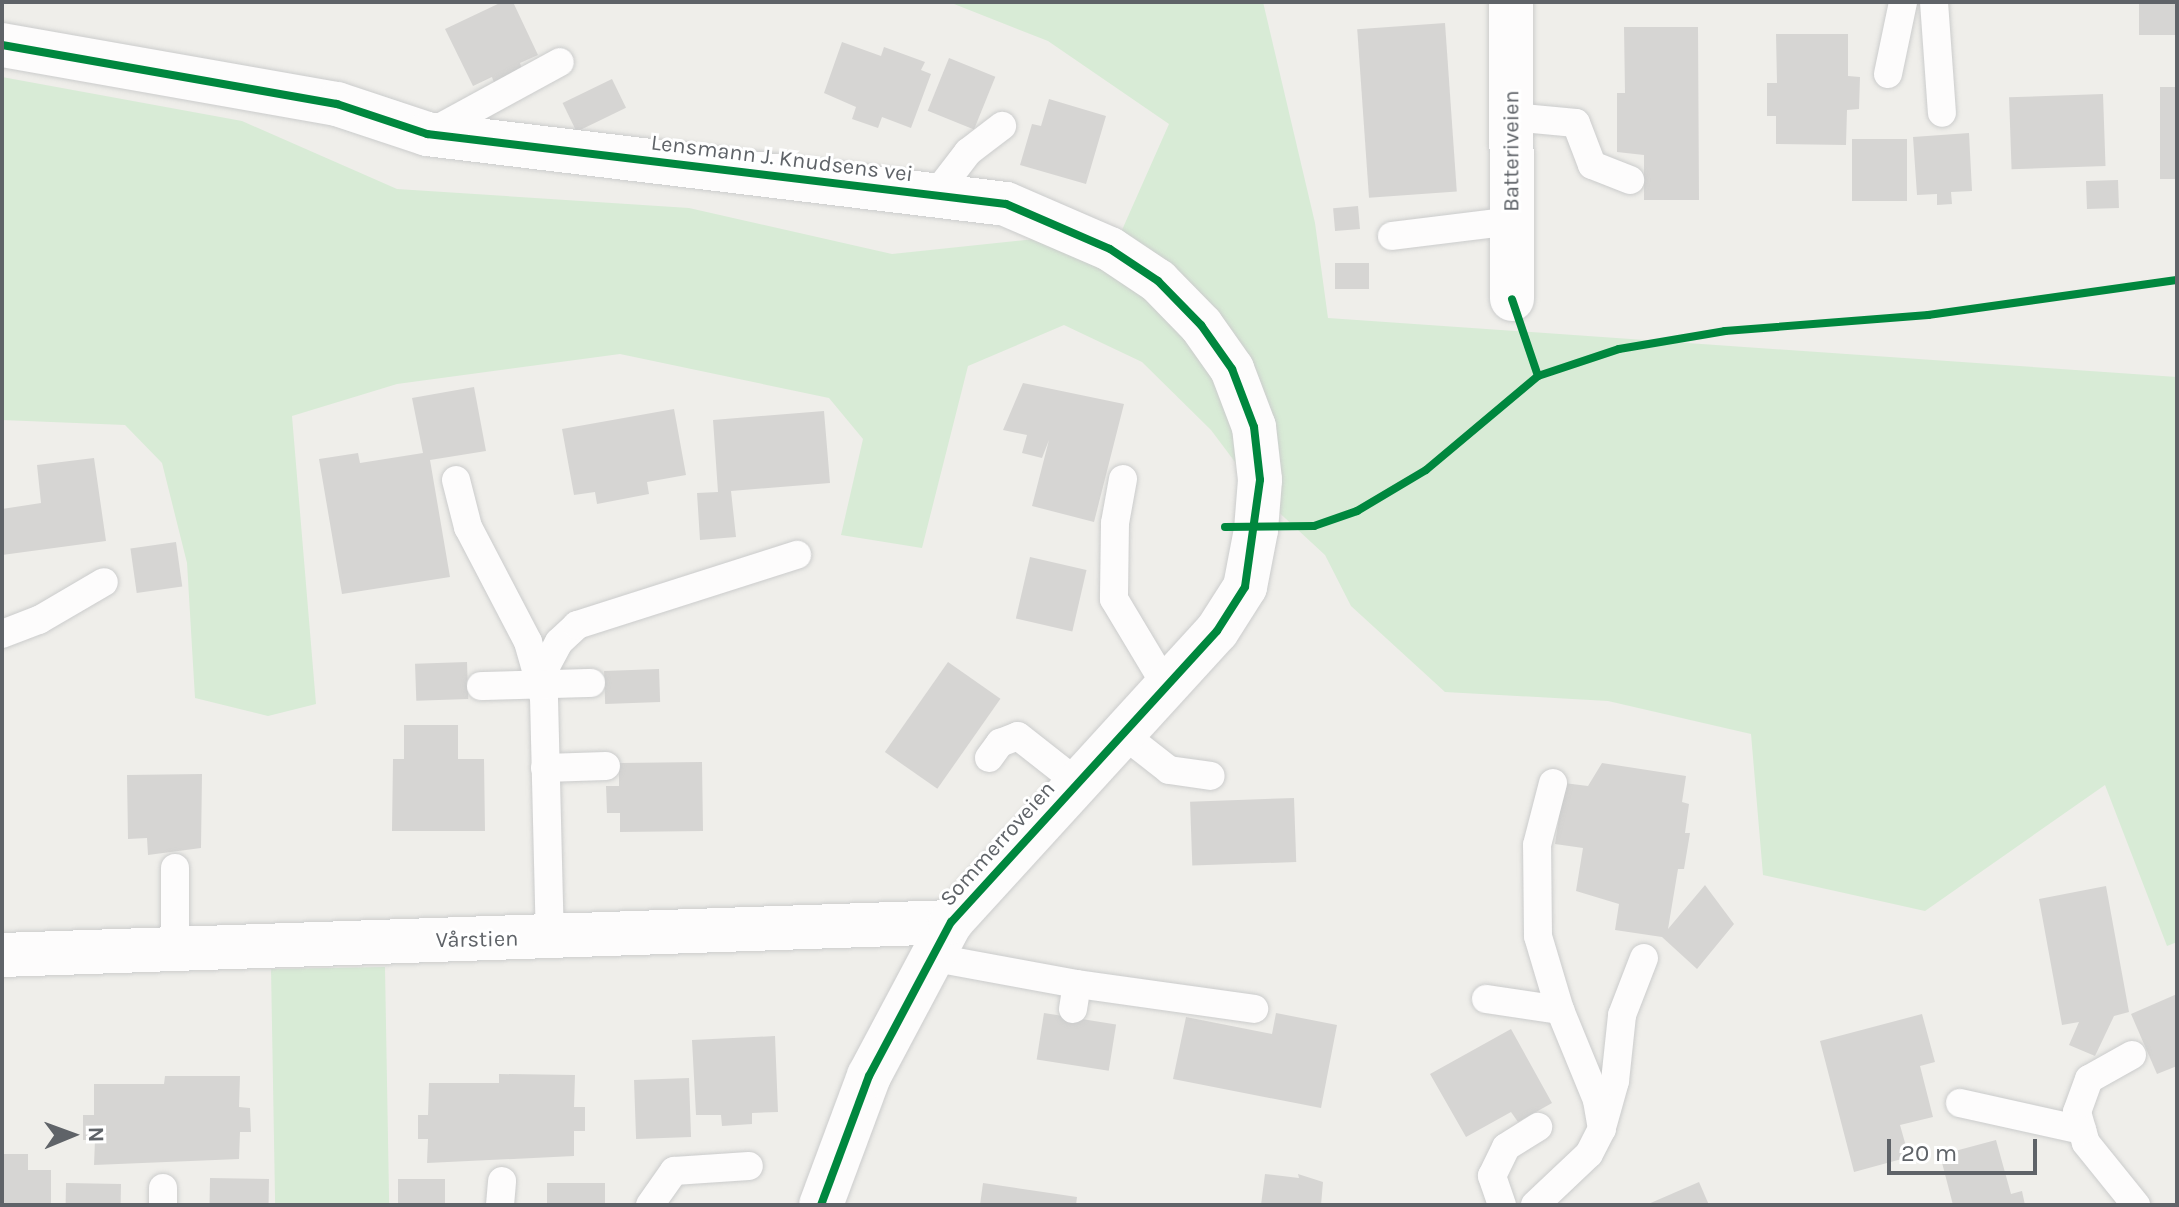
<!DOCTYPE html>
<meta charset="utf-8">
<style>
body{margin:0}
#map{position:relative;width:2179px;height:1207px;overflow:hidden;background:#efeeea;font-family:Karla,sans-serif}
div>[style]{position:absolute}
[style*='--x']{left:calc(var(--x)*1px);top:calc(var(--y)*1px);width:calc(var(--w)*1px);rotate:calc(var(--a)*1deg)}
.green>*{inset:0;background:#d8ebd6;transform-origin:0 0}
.building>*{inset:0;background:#d6d5d3;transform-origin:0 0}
.roads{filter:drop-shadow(0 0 2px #cbcccc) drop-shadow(0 0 2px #cbcccc)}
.service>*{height:28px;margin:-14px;padding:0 14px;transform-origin:14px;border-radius:14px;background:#fdfcfc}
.minor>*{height:44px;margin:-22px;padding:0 22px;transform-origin:22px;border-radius:22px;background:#fdfcfc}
.tertiary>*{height:44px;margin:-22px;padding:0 22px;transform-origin:22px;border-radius:22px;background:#fdfcfc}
.cycleway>*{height:8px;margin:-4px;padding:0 4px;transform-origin:4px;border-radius:4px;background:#00873e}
span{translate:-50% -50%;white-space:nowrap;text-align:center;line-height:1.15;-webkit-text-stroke:6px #fff;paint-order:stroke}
.street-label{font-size:22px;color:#5f6368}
.frame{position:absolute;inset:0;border:4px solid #5f6368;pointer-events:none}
.north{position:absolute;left:32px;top:1095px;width:80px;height:80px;-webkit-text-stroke:6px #fff;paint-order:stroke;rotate:89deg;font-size:22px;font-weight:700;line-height:32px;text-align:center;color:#5f6368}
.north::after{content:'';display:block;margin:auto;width:28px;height:36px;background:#5f6368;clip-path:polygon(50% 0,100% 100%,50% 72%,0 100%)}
.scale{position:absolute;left:1887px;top:1139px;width:150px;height:36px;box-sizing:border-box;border:4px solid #5f6368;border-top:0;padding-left:10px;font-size:24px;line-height:28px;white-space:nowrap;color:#5f6368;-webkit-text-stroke:6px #fff;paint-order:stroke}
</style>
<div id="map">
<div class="green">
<i style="clip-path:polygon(949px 2px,1263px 2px,1315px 223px,1328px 318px,2177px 377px,2177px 942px,2167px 946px,2105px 785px,1925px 911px,1763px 875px,1751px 734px,1608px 701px,1445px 692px,1351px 606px,1325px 555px,1259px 494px,1211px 430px,1142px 362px,1064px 325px,968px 366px,922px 548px,841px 535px,863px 439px,829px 398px,620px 354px,397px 384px,292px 416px,316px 704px,268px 716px,195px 698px,187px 563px,162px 463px,125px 425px,2px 420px,2px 77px,242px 121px,397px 189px,689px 208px,892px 254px,1122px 230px,1169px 124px,1048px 41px)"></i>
<i style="left:385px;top:967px;width:238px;height:114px;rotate:89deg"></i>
</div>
<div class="building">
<i style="clip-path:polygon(502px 2px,513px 2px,538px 55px,520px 63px,523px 72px,495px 85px,492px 77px,473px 86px,445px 29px)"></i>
<i style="left:2139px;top:2px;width:38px;height:33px"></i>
<i style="left:1445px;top:23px;width:169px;height:88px;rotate:86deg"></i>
<i style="clip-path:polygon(1624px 27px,1698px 27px,1699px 200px,1644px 200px,1644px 155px,1617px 152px,1617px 93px,1625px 93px)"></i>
<i style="clip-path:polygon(1776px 34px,1848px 34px,1848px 76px,1860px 77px,1859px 109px,1847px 110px,1846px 145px,1776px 144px,1776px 116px,1767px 116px,1767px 83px,1777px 83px)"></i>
<i style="clip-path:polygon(842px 42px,881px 56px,884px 47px,925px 62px,921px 70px,931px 74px,911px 128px,882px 117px,878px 128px,852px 119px,856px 107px,824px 93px)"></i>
<i style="left:949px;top:58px;width:50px;height:57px;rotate:22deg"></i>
<i style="left:612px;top:79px;width:32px;height:55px;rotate:64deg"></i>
<i style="left:2160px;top:87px;width:17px;height:92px"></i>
<i style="left:2103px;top:94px;width:72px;height:94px;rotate:88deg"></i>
<i style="clip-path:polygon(1049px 99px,1106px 116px,1086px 184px,1020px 165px,1032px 124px,1041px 126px)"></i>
<i style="clip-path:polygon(1969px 133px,1972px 191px,1951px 192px,1952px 204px,1937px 205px,1937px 194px,1917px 195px,1913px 137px)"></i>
<i style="left:1852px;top:139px;width:55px;height:62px"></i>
<i style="left:2118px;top:180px;width:28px;height:32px;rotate:88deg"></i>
<i style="left:1358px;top:206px;width:23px;height:25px;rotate:85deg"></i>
<i style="left:1369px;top:263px;width:26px;height:34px;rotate:90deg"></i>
<i style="clip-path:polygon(1023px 383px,1124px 404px,1094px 522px,1032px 506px,1049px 440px,1042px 458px,1022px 453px,1027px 435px,1003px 430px)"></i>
<i style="clip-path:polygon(474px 387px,486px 451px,430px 460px,450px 577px,342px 594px,319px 459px,358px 453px,360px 463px,423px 453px,412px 398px)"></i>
<i style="clip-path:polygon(674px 409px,686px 475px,647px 482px,649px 494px,597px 504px,595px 492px,574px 495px,562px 429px)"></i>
<i style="clip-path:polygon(824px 411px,830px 483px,731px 491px,736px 537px,700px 540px,697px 493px,718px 492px,713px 420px)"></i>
<i style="clip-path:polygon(94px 458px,106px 541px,2px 555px,2px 509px,41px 503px,37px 465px)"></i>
<i style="left:176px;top:542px;width:45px;height:46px;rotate:82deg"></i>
<i style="left:1030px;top:557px;width:58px;height:63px;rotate:13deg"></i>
<i style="left:467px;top:662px;width:37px;height:52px;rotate:88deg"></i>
<i style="left:948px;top:662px;width:64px;height:110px;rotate:35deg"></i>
<i style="left:659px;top:669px;width:33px;height:55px;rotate:88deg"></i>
<i style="clip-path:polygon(404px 725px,458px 725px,458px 759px,484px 759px,485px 831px,392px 831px,393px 759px,404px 759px)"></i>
<i style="clip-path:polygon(702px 762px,703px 831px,620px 832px,620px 813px,607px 813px,606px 786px,619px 786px,619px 763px)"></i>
<i style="clip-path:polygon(1602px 763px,1686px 776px,1682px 802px,1689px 804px,1685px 833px,1690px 833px,1684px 869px,1678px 869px,1668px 929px,1705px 885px,1734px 924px,1697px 969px,1662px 937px,1615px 930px,1619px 904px,1576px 891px,1583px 848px,1555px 844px,1564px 783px,1588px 786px)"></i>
<i style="clip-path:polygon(202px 774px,201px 848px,148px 855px,147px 838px,128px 839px,127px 775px)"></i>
<i style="left:1294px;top:798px;width:64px;height:104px;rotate:88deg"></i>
<i style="clip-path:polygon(2106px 886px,2129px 1012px,2114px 1016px,2095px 1056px,2069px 1045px,2079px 1022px,2062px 1025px,2039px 899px)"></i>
<i style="clip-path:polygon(2177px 994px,2177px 1066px,2157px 1074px,2131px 1014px)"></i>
<i style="left:1044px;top:1013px;width:73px;height:47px;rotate:9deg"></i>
<i style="clip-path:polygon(1276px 1013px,1337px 1025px,1321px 1108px,1173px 1079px,1186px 1017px,1272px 1034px)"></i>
<i style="clip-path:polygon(1922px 1014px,1935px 1062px,1920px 1066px,1933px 1117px,1900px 1125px,1909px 1157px,1854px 1172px,1820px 1041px)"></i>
<i style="clip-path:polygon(1511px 1029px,1552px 1103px,1518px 1122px,1511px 1112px,1466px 1137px,1430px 1074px)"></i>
<i style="clip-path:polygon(775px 1036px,778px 1112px,752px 1113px,752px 1124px,722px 1126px,721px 1115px,696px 1115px,692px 1040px)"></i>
<i style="clip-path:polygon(499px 1074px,575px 1075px,574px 1107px,585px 1107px,585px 1131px,574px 1131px,574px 1156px,427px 1163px,428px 1139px,418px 1139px,418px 1115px,428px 1115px,429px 1083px,499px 1083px)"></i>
<i style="clip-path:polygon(165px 1076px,240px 1076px,239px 1107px,250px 1108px,251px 1132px,240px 1132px,239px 1159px,94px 1165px,95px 1140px,83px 1140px,83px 1115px,94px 1115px,94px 1084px,164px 1084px)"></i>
<i style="left:689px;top:1078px;width:59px;height:55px;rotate:88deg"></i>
<i style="clip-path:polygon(1996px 1140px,2011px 1194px,2022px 1191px,2025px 1205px,1953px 1205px,1940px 1155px)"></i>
<i style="clip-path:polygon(4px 1154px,28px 1154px,28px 1170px,51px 1170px,51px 1205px,2px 1205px)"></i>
<i style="clip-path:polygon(1265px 1174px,1299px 1178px,1298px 1174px,1323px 1182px,1321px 1205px,1261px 1205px)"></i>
<i style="left:210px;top:1178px;width:59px;height:27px;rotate:1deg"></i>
<i style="left:398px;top:1179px;width:47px;height:26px"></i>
<i style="clip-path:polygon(1699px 1182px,1709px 1205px,1646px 1205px)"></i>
<i style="left:66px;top:1183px;width:55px;height:22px;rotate:1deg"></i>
<i style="left:547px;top:1183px;width:58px;height:22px"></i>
<i style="clip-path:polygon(983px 1183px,1077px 1197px,1076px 1205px,980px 1205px)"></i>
</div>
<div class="roads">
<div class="service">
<i style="--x:1934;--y:2;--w:111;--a:85.9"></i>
<i style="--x:1888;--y:74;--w:74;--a:-78.2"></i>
<i style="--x:1512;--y:117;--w:64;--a:5.4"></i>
<i style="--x:1576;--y:123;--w:45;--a:69.1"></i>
<i style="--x:1592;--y:165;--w:41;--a:21.5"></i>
<i style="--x:428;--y:134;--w:150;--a:-28.6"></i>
<i style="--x:935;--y:195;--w:54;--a:-52.5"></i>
<i style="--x:968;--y:152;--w:43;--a:-37.4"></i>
<i style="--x:1392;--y:236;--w:121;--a:-7.1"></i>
<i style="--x:1123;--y:479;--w:45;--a:100.3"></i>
<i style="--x:1115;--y:523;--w:76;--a:90.8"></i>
<i style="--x:1114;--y:599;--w:101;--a:59.1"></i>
<i style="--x:456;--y:480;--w:49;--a:75.7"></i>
<i style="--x:468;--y:527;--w:130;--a:62.4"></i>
<i style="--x:528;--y:642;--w:58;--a:74.1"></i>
<i style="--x:544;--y:698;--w:241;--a:88.6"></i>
<i style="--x:2;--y:634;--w:40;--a:-21"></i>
<i style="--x:39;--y:620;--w:75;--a:-30.3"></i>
<i style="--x:538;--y:681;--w:44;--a:-61.7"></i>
<i style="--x:559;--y:642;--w:25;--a:-43"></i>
<i style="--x:577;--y:625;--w:231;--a:-17.7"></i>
<i style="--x:481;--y:686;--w:110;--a:-1.6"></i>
<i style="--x:1123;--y:734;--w:58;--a:38"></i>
<i style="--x:1169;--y:770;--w:42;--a:8.1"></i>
<i style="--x:989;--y:758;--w:19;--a:-54"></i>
<i style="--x:1000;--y:743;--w:19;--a:-21"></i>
<i style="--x:1018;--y:736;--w:76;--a:38.1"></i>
<i style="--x:545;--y:768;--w:61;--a:-1.9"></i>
<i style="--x:175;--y:868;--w:79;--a:90"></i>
<i style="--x:930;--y:957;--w:149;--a:10.4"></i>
<i style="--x:1077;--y:984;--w:179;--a:8"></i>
<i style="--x:1486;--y:999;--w:75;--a:8.5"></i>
<i style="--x:1073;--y:1009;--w:25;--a:-81"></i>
<i style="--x:2132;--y:1055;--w:49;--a:150.8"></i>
<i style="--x:2089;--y:1079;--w:35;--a:110"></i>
<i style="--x:2077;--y:1112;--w:32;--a:74"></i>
<i style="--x:2086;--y:1143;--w:80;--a:51.1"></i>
<i style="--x:1960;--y:1103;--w:125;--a:12.5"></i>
<i style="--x:1603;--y:1124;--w:45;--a:-74.4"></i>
<i style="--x:1615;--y:1081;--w:66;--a:-83.9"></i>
<i style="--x:1622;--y:1015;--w:61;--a:-68.9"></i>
<i style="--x:163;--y:1205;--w:17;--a:-90"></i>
<i style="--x:500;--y:1205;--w:24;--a:-85"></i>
<i style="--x:650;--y:1205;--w:42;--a:-54.8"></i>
<i style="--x:674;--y:1171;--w:75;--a:-3.8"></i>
<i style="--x:1502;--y:1205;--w:31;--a:-109"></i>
<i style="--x:1492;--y:1176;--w:32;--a:-64"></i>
<i style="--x:1506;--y:1147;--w:38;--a:-32"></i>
<i style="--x:1535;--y:1205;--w:74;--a:-43.4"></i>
<i style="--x:1589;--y:1154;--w:28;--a:-63"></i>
<i style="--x:1602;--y:1129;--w:29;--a:-100"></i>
<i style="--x:1597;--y:1100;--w:97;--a:-112.3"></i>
<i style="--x:1560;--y:1010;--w:77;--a:-106.6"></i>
<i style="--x:1538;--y:936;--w:91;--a:-90.6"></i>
<i style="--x:1537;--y:845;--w:64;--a:-75.5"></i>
</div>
<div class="minor">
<i style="--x:1511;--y:2;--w:297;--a:89.8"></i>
<i style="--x:2;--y:45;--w:340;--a:10"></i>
<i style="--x:337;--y:104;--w:95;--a:18.4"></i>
<i style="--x:427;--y:134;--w:583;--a:6.89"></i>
<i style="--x:1006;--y:204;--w:113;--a:23.4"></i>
<i style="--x:1110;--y:249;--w:58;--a:33.7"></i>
<i style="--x:1158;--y:281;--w:62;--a:45.7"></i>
<i style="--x:1201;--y:325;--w:54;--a:54.8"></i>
<i style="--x:1232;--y:369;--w:62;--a:69.2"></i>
<i style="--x:1254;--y:427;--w:53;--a:83.5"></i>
<i style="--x:1260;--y:480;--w:50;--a:94.6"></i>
<i style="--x:1256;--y:530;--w:58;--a:100.9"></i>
<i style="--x:1245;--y:587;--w:52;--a:122.5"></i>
<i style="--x:2;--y:955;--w:950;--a:-1.99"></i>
</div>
<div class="tertiary">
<i style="--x:821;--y:1205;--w:138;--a:-69.6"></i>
<i style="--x:869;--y:1076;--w:174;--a:-62"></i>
<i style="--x:951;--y:922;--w:394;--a:-47.6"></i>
</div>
</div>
<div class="cycleway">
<i style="--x:2;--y:45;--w:340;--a:10"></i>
<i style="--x:337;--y:104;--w:95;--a:18.4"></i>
<i style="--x:427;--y:134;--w:583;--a:6.89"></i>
<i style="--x:1006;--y:204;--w:113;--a:23.4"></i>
<i style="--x:1110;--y:249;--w:58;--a:33.7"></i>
<i style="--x:1158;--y:281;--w:62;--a:45.7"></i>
<i style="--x:1201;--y:325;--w:54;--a:54.8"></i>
<i style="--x:1232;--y:369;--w:62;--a:69.2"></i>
<i style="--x:1254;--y:427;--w:53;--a:83.5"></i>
<i style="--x:1260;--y:480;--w:108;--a:98"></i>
<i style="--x:1245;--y:587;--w:52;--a:122.5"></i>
<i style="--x:1217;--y:631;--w:394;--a:132.4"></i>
<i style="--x:951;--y:922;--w:174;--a:118"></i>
<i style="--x:869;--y:1076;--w:138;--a:110.4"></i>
<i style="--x:1538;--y:376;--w:85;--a:-18.4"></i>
<i style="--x:1619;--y:349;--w:108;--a:-9.6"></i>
<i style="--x:1725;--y:331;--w:204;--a:-4.5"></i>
<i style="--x:1928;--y:315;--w:251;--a:-8"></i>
<i style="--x:1225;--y:527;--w:89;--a:-0.6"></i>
<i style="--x:1314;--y:526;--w:46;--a:-19.2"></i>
<i style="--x:1357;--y:511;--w:80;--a:-30.7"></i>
<i style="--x:1426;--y:470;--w:146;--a:-40"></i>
<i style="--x:1538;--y:376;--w:81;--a:-108.7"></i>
</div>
<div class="street-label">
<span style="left:1512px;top:151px;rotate:-90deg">Batteriveien</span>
<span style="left:782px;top:159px;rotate:7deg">Lensmann J. Knudsens vei</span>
<span style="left:998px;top:844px;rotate:-48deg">Sommerroveien</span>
<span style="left:477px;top:940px;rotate:-1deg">Vårstien</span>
</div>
<div class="frame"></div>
<div class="north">N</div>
<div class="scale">20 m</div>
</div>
